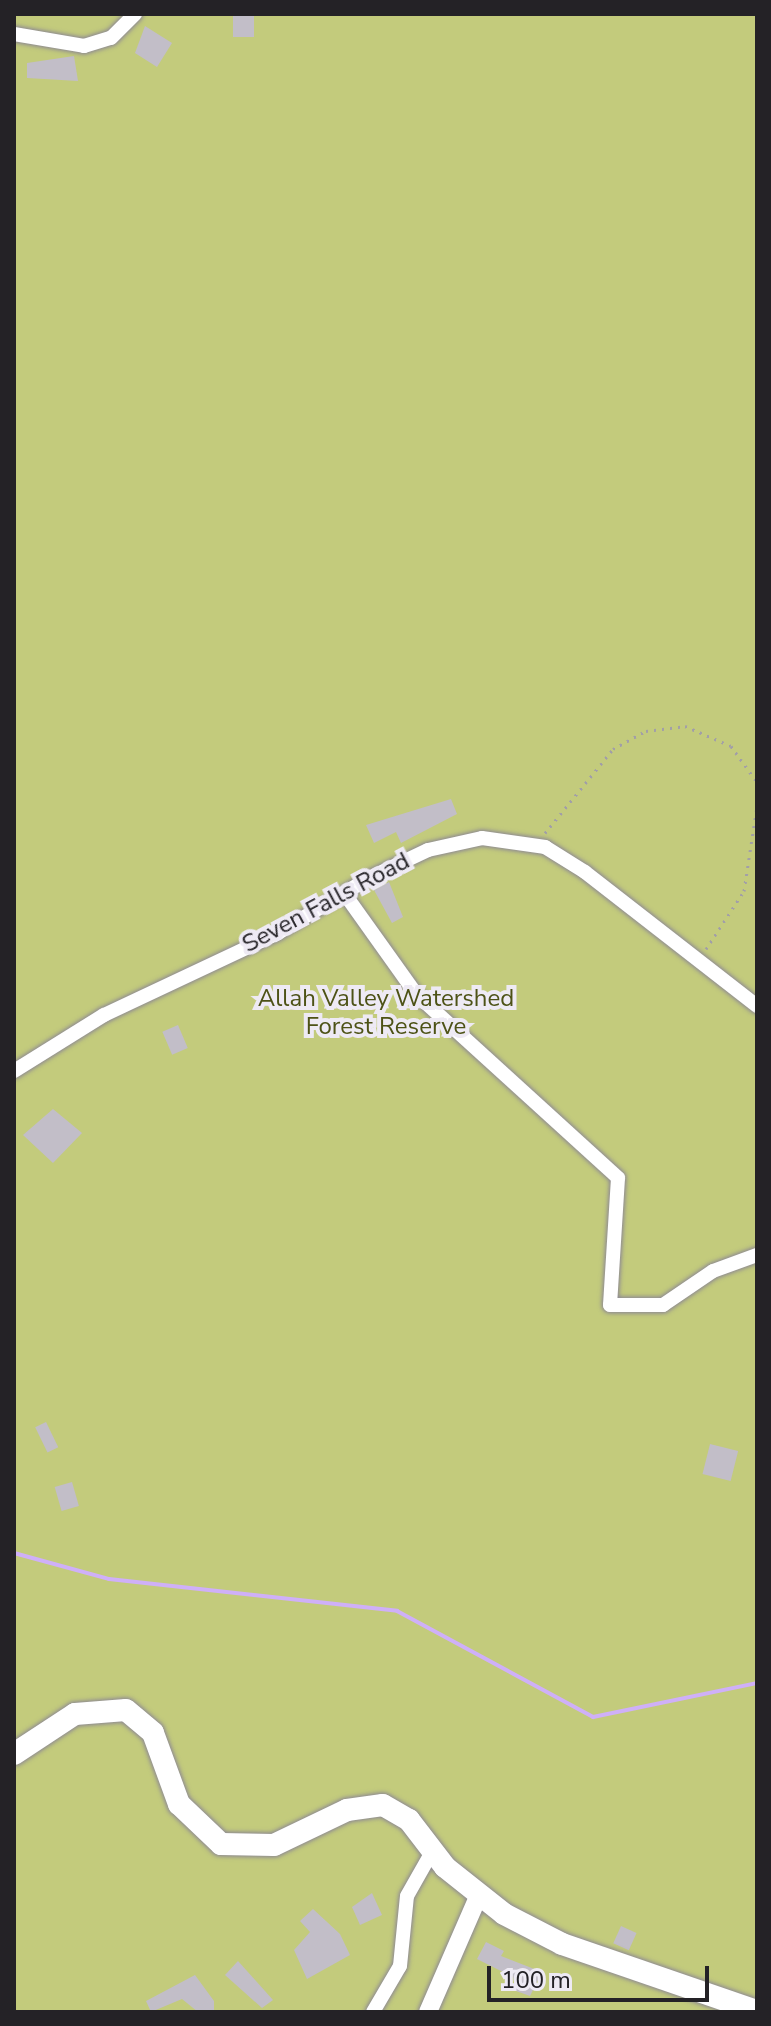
<!DOCTYPE html>
<style>
body{margin:0}
#map{position:relative;width:771px;height:2026px;overflow:hidden;background:#e1dde7;font-family:"Nunito Sans",sans-serif}
div>[style]{position:absolute}
[style*='--x']{left:calc(var(--x)*1px);top:calc(var(--y)*1px);width:calc(var(--w)*1px);rotate:calc(var(--a)*1deg)}
.green>*{inset:0;background:#c3cb7c;transform-origin:0 0}
.stream>*{height:4px;margin:-2px;padding:0 2px;transform-origin:2px;border-radius:2px;background:#cfb0f8}
.building>*{inset:0;background:#c2bec8;transform-origin:0 0}
.path>*{height:3px;margin-top:-1.5px;transform-origin:0;background:repeating-linear-gradient(90deg,#a29fa7 0 2px,transparent 0 8px)}
.roads{filter:drop-shadow(0 0 2px #8e8a93) drop-shadow(0 0 2px #8e8a93)}
.minor>*{height:14px;margin:-7px;padding:0 7px;transform-origin:7px;border-radius:7px;background:#fff}
.tertiary>*{height:18px;margin:-9px;padding:0 9px;transform-origin:9px;border-radius:9px;background:#fff}
.primary>*{height:22px;margin:-11px;padding:0 11px;transform-origin:11px;border-radius:11px;background:#fff}
span{translate:-50% -50%;white-space:nowrap;text-align:center;line-height:1.15;-webkit-text-stroke:8px #eeeaf4;paint-order:stroke}
.street-label{font-size:24px;color:#242226}
.park-label{font-size:24px;color:#4d5216}
.frame{position:absolute;inset:0;border:16px solid #242226;pointer-events:none}
.scale{position:absolute;left:487px;top:1966px;width:222px;height:36px;box-sizing:border-box;border:4px solid #242226;border-top:0;padding-left:10px;font-size:24px;line-height:28px;white-space:nowrap;color:#242226;-webkit-text-stroke:6px #eeeaf4;paint-order:stroke}
</style>
<div id="map">
<div class="green">
<i style="left:14px;top:14px;width:743px;height:1998px"></i>
</div>
<div class="stream">
<i style="--x:14;--y:1553;--w:98;--a:15.3"></i>
<i style="--x:109;--y:1579;--w:290;--a:6.3"></i>
<i style="--x:397;--y:1611;--w:223;--a:28.4"></i>
<i style="--x:593;--y:1717;--w:167;--a:-11.7"></i>
</div>
<div class="building">
<i style="left:233px;top:14px;width:21px;height:23px"></i>
<i style="clip-path:polygon(145px 26px,172px 43px,157px 67px,135px 53px)"></i>
<i style="clip-path:polygon(74px 56px,78px 81px,27px 78px,27px 63px)"></i>
<i style="clip-path:polygon(451px 799px,457px 814px,401px 843px,396px 832px,374px 843px,366px 825px)"></i>
<i style="clip-path:polygon(389px 882px,403px 917px,392px 923px,374px 890px)"></i>
<i style="left:178px;top:1025px;width:25px;height:17px;rotate:67deg"></i>
<i style="clip-path:polygon(53px 1109px,82px 1133px,53px 1163px,23px 1135px)"></i>
<i style="left:46px;top:1422px;width:28px;height:12px;rotate:64deg"></i>
<i style="left:710px;top:1444px;width:29px;height:31px;rotate:14deg"></i>
<i style="left:72px;top:1482px;width:25px;height:18px;rotate:74deg"></i>
<i style="clip-path:polygon(372px 1893px,382px 1915px,360px 1925px,352px 1907px)"></i>
<i style="clip-path:polygon(313px 1909px,340px 1934px,350px 1955px,307px 1979px,294px 1950px,310px 1932px,300px 1921px)"></i>
<i style="left:621px;top:1926px;width:17px;height:19px;rotate:24deg"></i>
<i style="clip-path:polygon(486px 1942px,504px 1951px,501px 1956px,542px 1972px,530px 1996px,516px 1991px,513px 1977px,477px 1959px)"></i>
<i style="clip-path:polygon(238px 1961px,273px 2000px,262px 2008px,225px 1975px)"></i>
<i style="clip-path:polygon(195px 1975px,214px 2001px,214px 2012px,198px 2012px,182px 1999px,151px 2012px,146px 2001px)"></i>
</div>
<div class="path">
<i style="--x:545;--y:833;--w:108;--a:-51"></i>
<i style="--x:613;--y:749;--w:38;--a:-29"></i>
<i style="--x:646;--y:731;--w:39;--a:-7"></i>
<i style="--x:685;--y:726;--w:50;--a:23.5"></i>
<i style="--x:731;--y:746;--w:44;--a:54.2"></i>
<i style="--x:706;--y:949;--w:69;--a:-56.8"></i>
<i style="--x:744;--y:891;--w:86;--a:-81.3"></i>
</div>
<div class="roads">
<div class="minor">
<i style="--x:14;--y:34;--w:71;--a:9.7"></i>
<i style="--x:84;--y:46;--w:28;--a:-17"></i>
<i style="--x:111;--y:38;--w:34;--a:-45"></i>
<i style="--x:344;--y:893;--w:124;--a:54.5"></i>
<i style="--x:416;--y:994;--w:273;--a:42.3"></i>
<i style="--x:618;--y:1178;--w:127;--a:93.6"></i>
<i style="--x:610;--y:1305;--w:53;--a:0"></i>
<i style="--x:663;--y:1305;--w:60;--a:-34.2"></i>
<i style="--x:713;--y:1271;--w:47;--a:-20"></i>
<i style="--x:14;--y:1071;--w:106;--a:-31.9"></i>
<i style="--x:104;--y:1015;--w:192;--a:-25.2"></i>
<i style="--x:278;--y:933;--w:106;--a:-31.1"></i>
<i style="--x:369;--y:878;--w:65;--a:-25.4"></i>
<i style="--x:428;--y:850;--w:55;--a:-12.5"></i>
<i style="--x:482;--y:838;--w:64;--a:8.1"></i>
<i style="--x:545;--y:847;--w:47;--a:32"></i>
<i style="--x:585;--y:872;--w:218;--a:37.9"></i>
<i style="--x:373;--y:2012;--w:53;--a:-59.6"></i>
<i style="--x:400;--y:1966;--w:70;--a:-84.3"></i>
<i style="--x:407;--y:1896;--w:53;--a:-60.5"></i>
</div>
<div class="tertiary">
<i style="--x:428;--y:2012;--w:125;--a:-66.5"></i>
</div>
<div class="primary">
<i style="--x:14;--y:1754;--w:73;--a:-33.3"></i>
<i style="--x:75;--y:1714;--w:51;--a:-4.5"></i>
<i style="--x:126;--y:1710;--w:35;--a:40"></i>
<i style="--x:153;--y:1733;--w:76;--a:69.9"></i>
<i style="--x:179;--y:1804;--w:58;--a:43.6"></i>
<i style="--x:221;--y:1844;--w:53;--a:1.1"></i>
<i style="--x:274;--y:1845;--w:81;--a:-25.6"></i>
<i style="--x:347;--y:1810;--w:36;--a:-8"></i>
<i style="--x:383;--y:1805;--w:30;--a:30"></i>
<i style="--x:409;--y:1820;--w:59;--a:52.5"></i>
<i style="--x:445;--y:1867;--w:75;--a:38.5"></i>
<i style="--x:504;--y:1914;--w:65;--a:27.3"></i>
<i style="--x:562;--y:1944;--w:206;--a:19"></i>
</div>
</div>
<div class="street-label">
<span style="left:326px;top:903px;rotate:-28deg">Seven Falls Road</span>
</div>
<div class="park-label">
<span style="left:386px;top:1013px">Allah Valley Watershed<br>Forest Reserve</span>
</div>
<div class="frame"></div>
<div class="scale">100 m</div>
</div>
